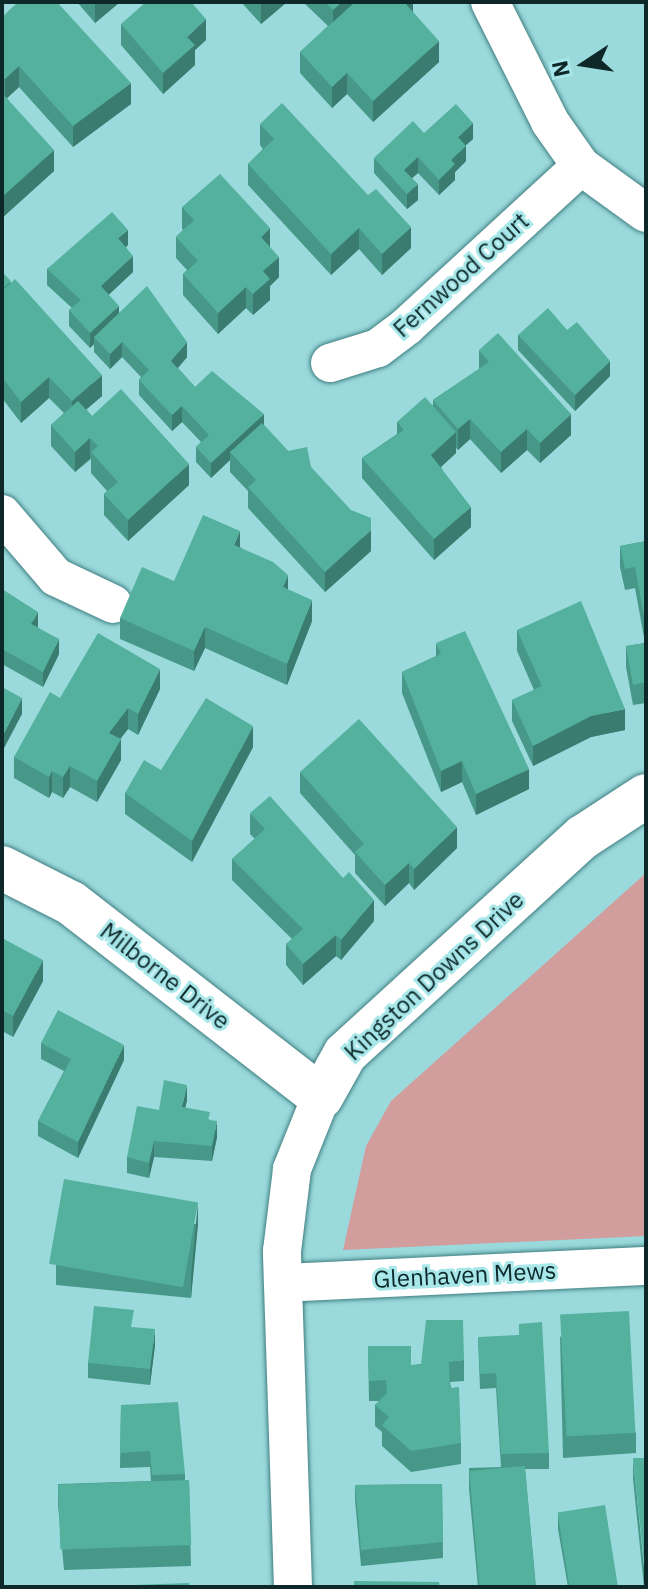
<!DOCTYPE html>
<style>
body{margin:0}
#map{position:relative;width:648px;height:1589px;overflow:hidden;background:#9adadc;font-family:"IBM Plex Sans",sans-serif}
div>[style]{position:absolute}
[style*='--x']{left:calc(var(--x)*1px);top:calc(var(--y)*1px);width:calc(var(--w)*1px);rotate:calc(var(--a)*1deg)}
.green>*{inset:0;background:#d29d9d}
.roads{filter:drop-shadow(0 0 2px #407e81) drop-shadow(0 0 2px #407e81)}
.minor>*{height:38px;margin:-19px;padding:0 19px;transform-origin:19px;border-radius:19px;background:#fff}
.tertiary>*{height:44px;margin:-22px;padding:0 22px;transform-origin:22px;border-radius:22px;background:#fff}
.wall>*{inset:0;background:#479888}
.shaded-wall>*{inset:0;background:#3a7c6f}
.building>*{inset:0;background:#53b19e;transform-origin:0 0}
span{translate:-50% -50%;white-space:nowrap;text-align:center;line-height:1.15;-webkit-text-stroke:6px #a7e7e9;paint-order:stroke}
.street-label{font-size:24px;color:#0e2829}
.frame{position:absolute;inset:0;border:4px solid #0e2829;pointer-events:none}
.north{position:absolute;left:544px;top:24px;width:80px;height:80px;-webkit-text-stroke:6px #a7e7e9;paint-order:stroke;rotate:258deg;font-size:22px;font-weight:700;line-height:32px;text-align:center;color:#0e2829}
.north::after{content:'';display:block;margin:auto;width:28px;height:36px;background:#0e2829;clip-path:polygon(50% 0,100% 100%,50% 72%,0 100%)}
</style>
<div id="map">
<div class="green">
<i style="clip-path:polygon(646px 873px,646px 1236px,343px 1250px,366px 1146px,391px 1101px)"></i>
</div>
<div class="roads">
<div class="minor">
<i style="--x:490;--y:2;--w:134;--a:63.4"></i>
<i style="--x:550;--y:122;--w:54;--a:54.8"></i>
<i style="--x:581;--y:166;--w:80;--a:35.9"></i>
<i style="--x:330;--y:363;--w:50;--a:-17.4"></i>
<i style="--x:378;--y:348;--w:36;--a:-37"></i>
<i style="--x:407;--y:326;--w:236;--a:-42.6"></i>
<i style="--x:2;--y:514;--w:83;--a:49.4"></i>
<i style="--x:56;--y:577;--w:63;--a:25.3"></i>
<i style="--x:283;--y:1283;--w:363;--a:-2.7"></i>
<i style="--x:293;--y:1587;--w:336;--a:-91.9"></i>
<i style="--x:282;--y:1251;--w:83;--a:-83"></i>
<i style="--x:292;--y:1169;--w:78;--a:-68.1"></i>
</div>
<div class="tertiary">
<i style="--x:2;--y:868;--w:77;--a:26.9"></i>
<i style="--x:71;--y:903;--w:316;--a:37.8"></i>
<i style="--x:321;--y:1097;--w:49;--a:-60.8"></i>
<i style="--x:345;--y:1054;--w:322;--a:-42.4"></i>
<i style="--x:583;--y:837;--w:75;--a:-33.1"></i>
</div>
</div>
<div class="wall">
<i style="clip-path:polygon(77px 2px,120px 2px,95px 23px)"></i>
<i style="clip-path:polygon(241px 2px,287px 2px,261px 24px)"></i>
<i style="clip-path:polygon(303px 2px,413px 2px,413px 12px,439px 62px,373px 122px,347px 94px,332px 108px,300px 73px,300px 52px,328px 26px)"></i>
<i style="clip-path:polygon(2px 17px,131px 104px,73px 147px,19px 87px,7px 98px,54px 171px,2px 218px)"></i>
<i style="clip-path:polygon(121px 24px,206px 40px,195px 50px,195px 65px,163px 94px,121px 45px)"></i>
<i style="clip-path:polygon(260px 124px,411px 248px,382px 275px,359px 249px,331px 275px,248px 185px,248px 164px,263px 149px,260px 145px)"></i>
<i style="clip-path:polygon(424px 133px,473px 139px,466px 145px,466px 161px,455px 172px,455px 180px,439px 195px,418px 173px,412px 178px,418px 200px,407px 209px,374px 173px,374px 158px)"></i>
<i style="clip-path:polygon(182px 207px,270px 247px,279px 277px,270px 286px,270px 300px,253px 315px,246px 308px,218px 334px,183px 295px,183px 274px,187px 270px,176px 258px,176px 237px,183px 230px,182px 228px)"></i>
<i style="clip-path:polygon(128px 245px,126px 247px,133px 272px,108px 295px,119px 313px,187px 357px,178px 368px,195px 387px,264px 425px,288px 451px,311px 467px,371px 551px,325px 592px,248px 508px,248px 491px,230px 472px,230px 460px,211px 478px,196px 462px,196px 447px,201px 442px,182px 422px,172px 431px,139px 395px,139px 380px,141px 377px,122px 357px,110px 369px,94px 352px,94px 344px,90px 348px,69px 326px,69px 310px,72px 308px,47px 285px,47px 269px)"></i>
<i style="clip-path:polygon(2px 272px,102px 396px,86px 409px,92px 416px,189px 485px,128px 541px,104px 515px,104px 494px,107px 491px,91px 473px,91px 459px,75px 472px,51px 446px,51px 425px,64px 413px,49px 398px,21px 423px,2px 398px)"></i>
<i style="clip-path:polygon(518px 335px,610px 376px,575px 411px,518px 350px)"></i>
<i style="clip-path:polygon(479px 350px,571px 435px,540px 463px,527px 450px,501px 473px,470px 439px,458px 450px,456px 448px,456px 453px,441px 467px,471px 527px,434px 560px,362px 478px,362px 458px,397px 434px,397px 422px,433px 405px,433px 400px,479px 369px)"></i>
<i style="clip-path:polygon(646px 541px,646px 703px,633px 705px,626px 667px,626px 646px,645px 643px,635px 588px,625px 590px,620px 567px,620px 546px)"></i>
<i style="clip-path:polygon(240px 547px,288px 590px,312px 621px,287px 685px,205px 648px,194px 671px,120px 639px,120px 618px,174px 581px)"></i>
<i style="clip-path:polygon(2px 589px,38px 627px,59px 654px,43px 687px,2px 664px)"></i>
<i style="clip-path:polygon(517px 630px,625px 730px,591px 737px,533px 766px,512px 721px,512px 700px,534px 690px,517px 651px)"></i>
<i style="clip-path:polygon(436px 643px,529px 789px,476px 815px,462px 782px,441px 792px,402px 693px,402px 672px,436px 656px)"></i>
<i style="clip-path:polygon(160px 689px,138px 735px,128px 729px,120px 739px,121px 760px,97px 802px,70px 787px,63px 798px,52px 792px,49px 798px,14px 778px,14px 757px,60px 698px)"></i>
<i style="clip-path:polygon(253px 747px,192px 862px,125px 814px,125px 793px,161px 770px)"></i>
<i style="clip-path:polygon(300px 772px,457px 848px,414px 890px,409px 883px,385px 906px,355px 873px,355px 855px,300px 793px)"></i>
<i style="clip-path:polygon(250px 813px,374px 921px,341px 960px,336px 956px,303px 985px,286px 965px,286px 944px,292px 939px,232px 880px,232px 859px,255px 839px,250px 834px)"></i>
<i style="clip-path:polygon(2px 938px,43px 981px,13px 1037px,2px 1031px)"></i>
<i style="clip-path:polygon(41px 1043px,124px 1060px,78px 1158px,38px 1136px,38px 1121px,64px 1071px,41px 1059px)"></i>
<i style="clip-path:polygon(187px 1100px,185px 1108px,210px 1120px,217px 1137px,212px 1161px,154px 1157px,149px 1178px,127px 1173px,127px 1157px,159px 1110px)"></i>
<i style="clip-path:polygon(198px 1223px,191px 1298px,56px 1285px,56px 1265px)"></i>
<i style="clip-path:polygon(134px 1327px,155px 1345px,150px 1385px,88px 1378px,88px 1363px)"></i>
<i style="clip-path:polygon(560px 1336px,636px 1433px,636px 1453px,563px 1458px)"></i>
<i style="clip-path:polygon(478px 1337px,549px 1453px,549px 1469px,525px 1469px,536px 1587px,478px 1587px,469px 1489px,469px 1468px,501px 1467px,496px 1388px,480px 1389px)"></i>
<i style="clip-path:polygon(368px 1346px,411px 1365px,464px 1360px,464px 1381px,450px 1382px,461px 1443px,461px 1464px,411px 1472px,382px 1446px,382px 1432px,375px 1426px,375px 1405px,379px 1401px,369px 1401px)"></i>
<i style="clip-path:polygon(121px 1405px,185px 1474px,185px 1480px,189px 1480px,191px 1566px,64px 1570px,58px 1505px,58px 1484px,151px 1481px,150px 1467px,120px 1468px)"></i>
<i style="clip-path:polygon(633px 1458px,646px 1587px,644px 1587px,633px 1479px)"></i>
<i style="clip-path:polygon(442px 1484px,443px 1558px,361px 1566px,355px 1500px,355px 1485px)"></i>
<i style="clip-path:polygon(558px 1513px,618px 1587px,568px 1587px,558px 1529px)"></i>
</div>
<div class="shaded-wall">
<i style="clip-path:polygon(95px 2px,120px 2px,95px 23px)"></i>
<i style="clip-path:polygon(262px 2px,287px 2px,261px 24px,261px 3px)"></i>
<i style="clip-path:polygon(342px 2px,356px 2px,333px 30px,333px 10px)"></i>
<i style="clip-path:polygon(403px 2px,413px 2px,413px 13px)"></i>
<i style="clip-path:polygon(206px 19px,206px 40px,195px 50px,195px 65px,163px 94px,163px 73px,187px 37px)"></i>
<i style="clip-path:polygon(439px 41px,439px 62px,373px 122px,373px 101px)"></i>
<i style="clip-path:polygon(19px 66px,19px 87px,5px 100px,5px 79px)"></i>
<i style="clip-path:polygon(347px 73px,347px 94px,332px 108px,332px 87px)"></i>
<i style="clip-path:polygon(131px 83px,131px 104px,73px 147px,73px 126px)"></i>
<i style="clip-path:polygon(473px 123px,473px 139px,458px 152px,458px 137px)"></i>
<i style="clip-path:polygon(466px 146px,466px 161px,455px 172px,455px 180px,439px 195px,439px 180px,451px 160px)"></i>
<i style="clip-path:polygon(54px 150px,54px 171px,2px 218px,2px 197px)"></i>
<i style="clip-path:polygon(418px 157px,418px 173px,404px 185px,404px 170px)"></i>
<i style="clip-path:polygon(418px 184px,418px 200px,407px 209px,407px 194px)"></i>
<i style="clip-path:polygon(411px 227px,411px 248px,382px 275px,382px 254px)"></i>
<i style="clip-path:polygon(270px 228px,270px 249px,261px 237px)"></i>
<i style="clip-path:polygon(359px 228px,359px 249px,331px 275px,331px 254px)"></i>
<i style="clip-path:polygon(128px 230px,128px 245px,118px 254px,118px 238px)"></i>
<i style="clip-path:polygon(133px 256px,133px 272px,101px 302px,101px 286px)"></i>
<i style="clip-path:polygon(279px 257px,279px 277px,270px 286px,270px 300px,253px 315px,253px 294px,263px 271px)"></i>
<i style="clip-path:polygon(246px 287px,246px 308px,218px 334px,218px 313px)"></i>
<i style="clip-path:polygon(119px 306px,119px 322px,94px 337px,94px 344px,90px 348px,90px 333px)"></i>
<i style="clip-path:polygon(122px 342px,122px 357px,110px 369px,110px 354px)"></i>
<i style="clip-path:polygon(187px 342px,187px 357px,171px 376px,171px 361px)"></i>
<i style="clip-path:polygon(610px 361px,610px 376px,575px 411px,575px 395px)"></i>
<i style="clip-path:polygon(102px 375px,102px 396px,72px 422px,72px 401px)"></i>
<i style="clip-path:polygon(49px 377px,49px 398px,21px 423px,21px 402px)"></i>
<i style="clip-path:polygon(182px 406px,182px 422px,172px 431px,172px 415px)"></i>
<i style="clip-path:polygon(264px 414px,264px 430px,230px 452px,230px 460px,211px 478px,211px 463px)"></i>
<i style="clip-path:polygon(571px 414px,571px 435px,540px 463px,540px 443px)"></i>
<i style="clip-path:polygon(470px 419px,470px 439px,458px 450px,458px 429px)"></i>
<i style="clip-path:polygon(527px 429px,527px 450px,501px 473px,501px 452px)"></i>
<i style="clip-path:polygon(456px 432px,456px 453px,431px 476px,431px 455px)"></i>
<i style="clip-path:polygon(90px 438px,90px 458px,75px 472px,75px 452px)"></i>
<i style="clip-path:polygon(189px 464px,189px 485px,128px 541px,128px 520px)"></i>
<i style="clip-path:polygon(471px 507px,471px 527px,434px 560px,434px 539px)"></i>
<i style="clip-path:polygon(371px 530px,371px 551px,325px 592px,325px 572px)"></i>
<i style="clip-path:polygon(240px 531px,240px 552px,234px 545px)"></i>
<i style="clip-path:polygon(288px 575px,288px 596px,283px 587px)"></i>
<i style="clip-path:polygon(312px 600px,312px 621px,287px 685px,287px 664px)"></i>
<i style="clip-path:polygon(38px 612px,38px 627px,31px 624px)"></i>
<i style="clip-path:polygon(205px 627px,205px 648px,194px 671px,194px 651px)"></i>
<i style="clip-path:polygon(59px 639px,59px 654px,43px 687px,43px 672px)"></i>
<i style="clip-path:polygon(160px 669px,160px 689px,138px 735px,138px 714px)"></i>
<i style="clip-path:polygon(22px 698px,22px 714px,2px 752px,2px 737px)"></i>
<i style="clip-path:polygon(128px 708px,128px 729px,109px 754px,109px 733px)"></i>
<i style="clip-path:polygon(625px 709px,625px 730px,591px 737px,533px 766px,533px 746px,591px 716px)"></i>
<i style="clip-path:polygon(253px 726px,253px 747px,192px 862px,192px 841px)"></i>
<i style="clip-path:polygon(121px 739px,121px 760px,97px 802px,97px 781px)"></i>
<i style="clip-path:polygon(462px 761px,462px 782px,441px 792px,441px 771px)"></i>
<i style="clip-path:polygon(70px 766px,70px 787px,63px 798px,63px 777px)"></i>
<i style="clip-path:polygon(529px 769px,529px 789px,476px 815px,476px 794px)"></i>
<i style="clip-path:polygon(52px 771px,52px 792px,49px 798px,49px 777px)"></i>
<i style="clip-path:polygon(457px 827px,457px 848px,414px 890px,414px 869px)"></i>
<i style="clip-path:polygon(409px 863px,409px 883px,385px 906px,385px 885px)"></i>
<i style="clip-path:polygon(374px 900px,374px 921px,341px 960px,341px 940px)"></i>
<i style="clip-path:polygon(336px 935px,336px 956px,303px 985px,303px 964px)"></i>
<i style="clip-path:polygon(43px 960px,43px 981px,13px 1037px,13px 1016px)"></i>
<i style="clip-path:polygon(124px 1045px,124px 1060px,78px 1158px,78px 1142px)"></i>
<i style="clip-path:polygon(187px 1085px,187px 1100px,182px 1122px,182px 1107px)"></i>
<i style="clip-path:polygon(217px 1121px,217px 1137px,212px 1161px,212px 1146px)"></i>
<i style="clip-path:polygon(154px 1141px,154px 1157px,149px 1178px,149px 1163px)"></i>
<i style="clip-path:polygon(198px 1202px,198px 1223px,191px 1298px,191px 1277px)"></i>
<i style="clip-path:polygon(155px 1329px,155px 1345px,150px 1385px,150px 1369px)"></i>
</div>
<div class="building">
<i style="clip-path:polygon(18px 2px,57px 2px,131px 83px,73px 126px,19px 66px,5px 79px,2px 75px,2px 17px)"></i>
<i style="clip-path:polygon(146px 2px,191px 2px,206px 19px,187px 37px,195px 45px,163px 73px,121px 24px)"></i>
<i style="clip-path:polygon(325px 2px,342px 2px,333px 10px)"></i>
<i style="clip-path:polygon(355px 2px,404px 2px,439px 41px,373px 101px,347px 73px,332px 87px,300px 52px)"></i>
<i style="clip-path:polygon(2px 93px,54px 150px,2px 197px)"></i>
<i style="clip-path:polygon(282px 103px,368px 195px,376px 189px,411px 227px,382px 254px,359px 228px,331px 254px,248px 164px,274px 139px,260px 124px)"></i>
<i style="clip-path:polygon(456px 104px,473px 123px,458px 137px,466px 146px,451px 160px,455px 164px,439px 180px,418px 157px,404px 170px,418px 184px,407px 194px,374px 158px,413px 121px,424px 133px)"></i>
<i style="clip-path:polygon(220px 174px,270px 228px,261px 237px,279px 257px,263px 271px,270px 279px,253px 294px,246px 287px,218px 313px,183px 274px,198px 261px,176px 237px,194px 220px,182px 207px)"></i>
<i style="clip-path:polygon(112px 212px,128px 230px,118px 238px,133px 256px,101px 286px,119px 306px,90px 333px,69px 310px,81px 300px,47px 269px)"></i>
<i style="clip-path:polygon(2px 272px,11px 281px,2px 289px)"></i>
<i style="clip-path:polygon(15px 279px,102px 375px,72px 401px,49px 377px,21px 402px,2px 377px,2px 291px)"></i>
<i style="clip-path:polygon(147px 286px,187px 342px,171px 361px,195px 387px,212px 371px,264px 414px,211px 463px,196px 447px,209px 435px,182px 406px,172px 415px,139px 380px,149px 370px,122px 342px,110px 354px,94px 337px)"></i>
<i style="clip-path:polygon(548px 308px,567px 330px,577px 322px,610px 361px,575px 395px,518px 335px)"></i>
<i style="clip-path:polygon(498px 333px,571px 414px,540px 443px,527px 429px,501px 452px,470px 419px,458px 429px,433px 400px,489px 362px,479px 350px)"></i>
<i style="clip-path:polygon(121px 389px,189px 464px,128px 520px,104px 494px,118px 482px,91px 452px,98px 446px,90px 438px,75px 452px,51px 425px,78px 401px,92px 416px)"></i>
<i style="clip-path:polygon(425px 397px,456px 432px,431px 455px,471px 507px,434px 539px,362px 458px,404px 430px,397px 422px)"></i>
<i style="clip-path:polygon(262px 423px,288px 451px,307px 447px,311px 467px,351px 510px,371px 518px,371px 530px,325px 572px,248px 487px,256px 480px,230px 452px)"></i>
<i style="clip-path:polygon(203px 515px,240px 531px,234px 545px,273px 562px,288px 575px,283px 587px,312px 600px,287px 664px,205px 627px,194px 651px,120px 618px,142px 567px,174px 581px)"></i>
<i style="clip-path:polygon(646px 541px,646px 627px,635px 567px,625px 569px,620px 546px)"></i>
<i style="clip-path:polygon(2px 589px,38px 612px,31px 624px,59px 639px,43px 672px,2px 649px)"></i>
<i style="clip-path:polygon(581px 601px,625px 709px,591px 716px,533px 746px,512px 700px,542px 686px,517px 630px)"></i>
<i style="clip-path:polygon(465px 631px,529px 769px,476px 794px,462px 761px,441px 771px,402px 672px,441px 654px,436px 643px)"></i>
<i style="clip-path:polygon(98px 633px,160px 669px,138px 714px,128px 708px,109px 733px,121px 739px,97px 781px,70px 766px,63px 777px,52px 771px,49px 777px,14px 757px,50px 692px,60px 698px)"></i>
<i style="clip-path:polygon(646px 643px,646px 682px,633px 685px,626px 646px)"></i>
<i style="clip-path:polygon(2px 687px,22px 698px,2px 737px)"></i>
<i style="clip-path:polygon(206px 698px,253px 726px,192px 841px,125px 793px,144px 760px,161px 770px)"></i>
<i style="clip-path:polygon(359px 719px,457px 827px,414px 869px,409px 863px,385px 885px,355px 852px,364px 844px,300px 772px)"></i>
<i style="clip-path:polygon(270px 796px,343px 878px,349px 872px,374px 900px,341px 940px,336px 935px,303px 964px,286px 944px,303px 929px,232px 859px,265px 829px,250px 813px)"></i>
<i style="clip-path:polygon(2px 938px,43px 960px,13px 1016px,2px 1010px)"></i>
<i style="clip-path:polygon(58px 1010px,124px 1045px,78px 1142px,38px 1121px,71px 1059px,41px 1043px)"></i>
<i style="clip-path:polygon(164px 1080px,187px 1085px,182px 1107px,210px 1112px,208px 1120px,217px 1121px,212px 1146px,154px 1141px,149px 1163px,127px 1157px,137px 1106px,159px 1110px)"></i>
<i style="left:64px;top:1179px;width:136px;height:86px;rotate:10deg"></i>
<i style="clip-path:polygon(94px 1306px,134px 1310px,131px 1327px,155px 1329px,150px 1369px,88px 1363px)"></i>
<i style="clip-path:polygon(644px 1310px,646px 1310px,646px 1364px)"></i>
<i style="left:629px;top:1311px;width:122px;height:69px;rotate:87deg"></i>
<i style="clip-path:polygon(426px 1320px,463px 1320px,464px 1360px,449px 1362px,450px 1388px,459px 1387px,461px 1443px,411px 1451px,382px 1425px,389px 1417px,375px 1405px,387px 1393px,386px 1380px,369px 1381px,368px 1346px,411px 1346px,411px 1365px,421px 1365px)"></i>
<i style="clip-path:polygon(542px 1322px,549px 1453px,501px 1454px,496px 1373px,480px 1374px,478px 1337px,519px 1335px,519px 1324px)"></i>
<i style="clip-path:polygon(178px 1402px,185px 1474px,152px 1475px,150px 1451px,120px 1453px,121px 1405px)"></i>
<i style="clip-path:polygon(633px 1458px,646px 1458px,646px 1581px)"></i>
<i style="left:525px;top:1466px;width:121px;height:56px;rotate:85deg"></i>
<i style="left:189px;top:1480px;width:65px;height:131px;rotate:88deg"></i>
<i style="clip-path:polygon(442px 1484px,443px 1542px,361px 1550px,355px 1485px)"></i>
<i style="left:605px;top:1505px;width:83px;height:48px;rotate:81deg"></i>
<i style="clip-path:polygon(354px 1581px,439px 1582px,440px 1587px,354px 1587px)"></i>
<i style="clip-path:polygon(189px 1583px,189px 1587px,79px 1587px)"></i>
</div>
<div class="street-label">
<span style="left:461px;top:275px;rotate:-42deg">Fernwood Court</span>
<span style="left:165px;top:976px;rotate:38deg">Milborne Drive</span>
<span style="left:434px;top:976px;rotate:-43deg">Kingston Downs Drive</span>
<span style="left:465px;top:1275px;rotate:-3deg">Glenhaven Mews</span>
</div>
<div class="frame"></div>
<div class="north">N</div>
</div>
